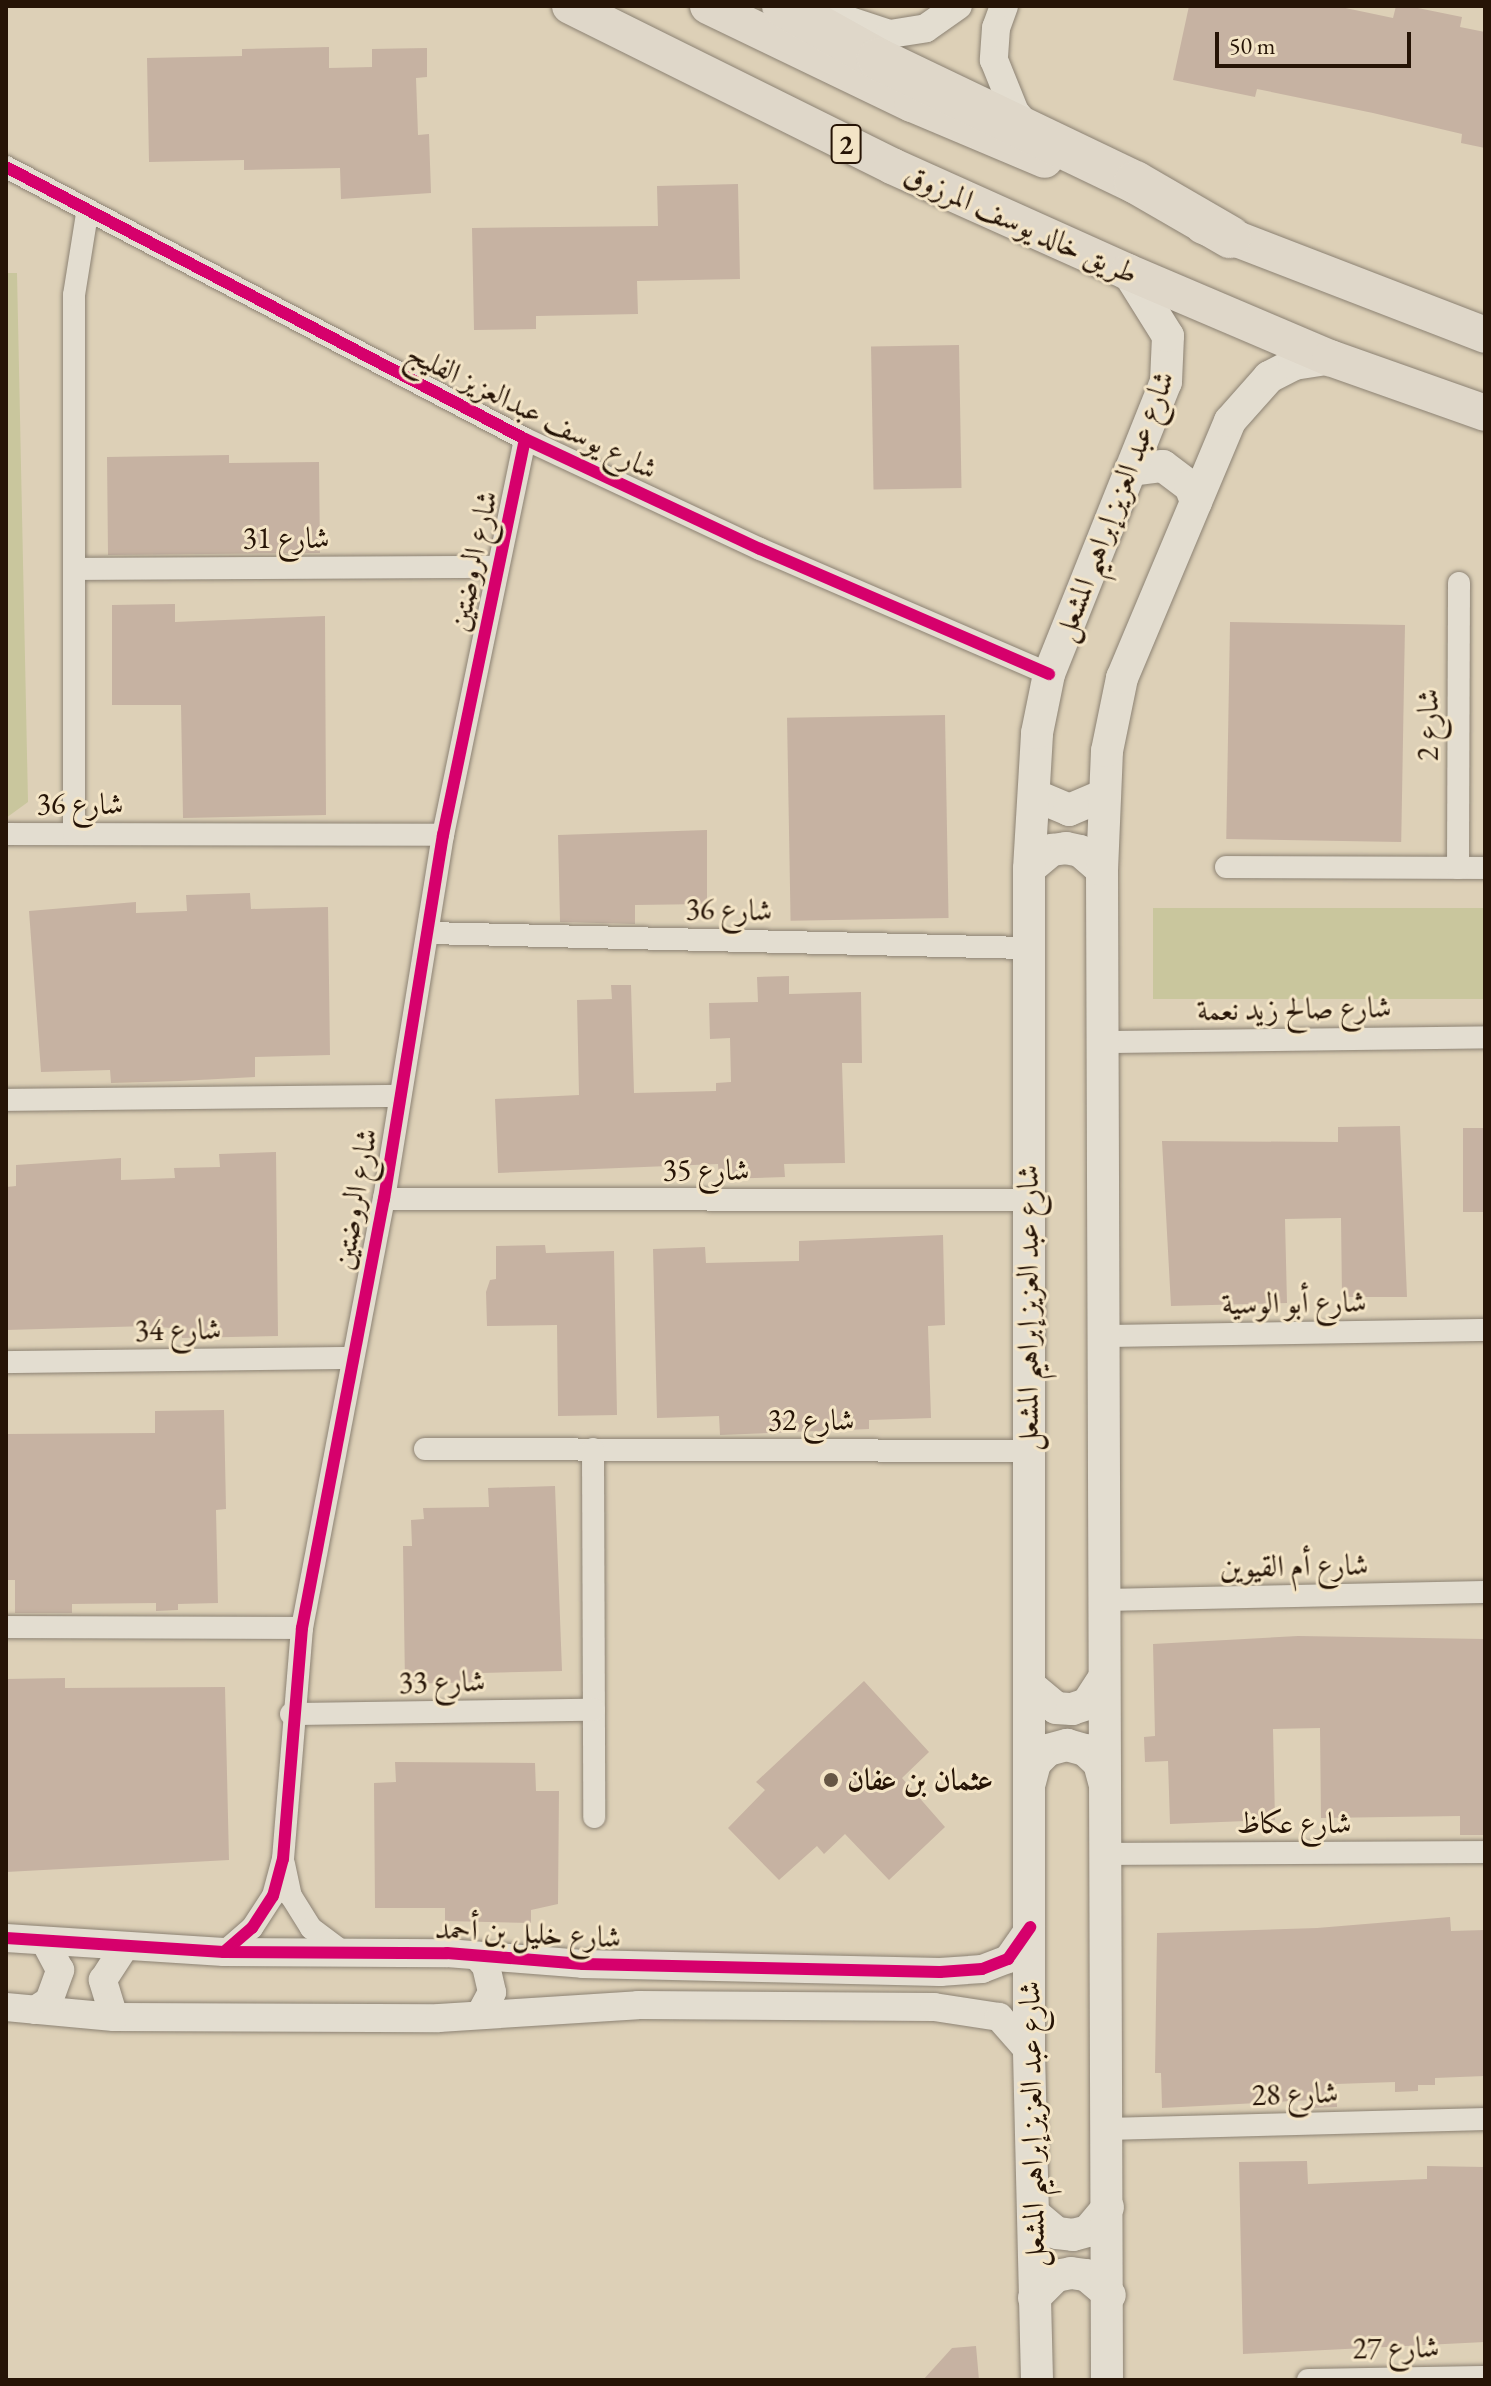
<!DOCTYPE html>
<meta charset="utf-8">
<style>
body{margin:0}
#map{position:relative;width:1491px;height:2386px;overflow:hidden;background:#ddd0b7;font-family:"EB Garamond",Amiri,serif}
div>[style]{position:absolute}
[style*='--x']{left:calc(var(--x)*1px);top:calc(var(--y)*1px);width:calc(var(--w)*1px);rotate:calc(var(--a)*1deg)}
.green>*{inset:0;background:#c9c69d;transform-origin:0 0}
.building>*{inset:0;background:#c6b2a2;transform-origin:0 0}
.roads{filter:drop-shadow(0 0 2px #8c8273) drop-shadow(0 0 2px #8c8273)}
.minor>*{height:22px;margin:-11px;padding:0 11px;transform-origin:11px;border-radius:11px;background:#e3ddd0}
.tertiary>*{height:28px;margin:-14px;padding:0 14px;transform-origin:14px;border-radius:14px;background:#e3ddd0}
.secondary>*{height:32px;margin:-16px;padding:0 16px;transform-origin:16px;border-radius:16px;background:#e3ddd0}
.primary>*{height:36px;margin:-18px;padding:0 18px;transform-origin:18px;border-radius:18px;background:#dfd7c9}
.motorway>*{height:42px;margin:-21px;padding:0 21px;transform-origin:21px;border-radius:21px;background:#dfd7c9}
.cycleway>*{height:12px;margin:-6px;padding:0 6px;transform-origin:6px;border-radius:6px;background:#d6006c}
.dots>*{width:22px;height:22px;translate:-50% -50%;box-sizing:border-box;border:4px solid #f3e4c6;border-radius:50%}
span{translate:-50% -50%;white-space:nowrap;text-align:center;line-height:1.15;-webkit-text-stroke:6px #f3e4c6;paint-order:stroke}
.shield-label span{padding:2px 6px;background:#f3e4c6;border:2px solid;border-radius:6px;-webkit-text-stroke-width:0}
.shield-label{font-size:28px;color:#261406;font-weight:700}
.street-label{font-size:30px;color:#261406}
.poi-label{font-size:30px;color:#261406;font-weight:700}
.left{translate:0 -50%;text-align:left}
.frame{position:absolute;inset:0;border:8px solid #261406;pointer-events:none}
.scale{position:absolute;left:1215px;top:32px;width:196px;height:36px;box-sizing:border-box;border:4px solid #261406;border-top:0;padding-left:10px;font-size:24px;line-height:28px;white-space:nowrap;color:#261406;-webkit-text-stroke:6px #f3e4c6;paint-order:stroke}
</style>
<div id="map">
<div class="green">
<i style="clip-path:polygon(6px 273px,17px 273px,28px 802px,6px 818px)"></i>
<i style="left:1153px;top:908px;width:332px;height:91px"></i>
</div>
<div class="building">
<i style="clip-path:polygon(1189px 6px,1336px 6px,1393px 18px,1396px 6px,1408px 6px,1462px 17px,1460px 27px,1485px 32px,1485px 148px,1461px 143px,1462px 134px,1373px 113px,1257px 89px,1255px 97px,1173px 80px)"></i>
<i style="clip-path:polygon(329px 47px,329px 68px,372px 67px,372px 49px,427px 48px,427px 77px,416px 78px,418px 135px,429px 134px,431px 193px,341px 199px,340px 168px,244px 170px,244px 160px,149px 162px,147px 58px,242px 56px,242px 49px)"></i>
<i style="clip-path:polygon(738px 184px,740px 279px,637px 281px,638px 314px,536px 316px,536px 329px,474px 330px,472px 228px,658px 226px,657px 186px)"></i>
<i style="left:959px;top:345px;width:143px;height:88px;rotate:89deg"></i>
<i style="clip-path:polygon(229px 455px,229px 463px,319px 462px,320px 553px,108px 555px,107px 457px)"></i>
<i style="clip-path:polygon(175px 604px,175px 622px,325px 616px,326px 815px,183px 818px,181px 705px,112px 705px,112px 605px)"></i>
<i style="left:1405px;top:625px;width:217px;height:175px;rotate:91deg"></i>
<i style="left:945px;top:715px;width:203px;height:158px;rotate:89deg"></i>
<i style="clip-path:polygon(707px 830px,707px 904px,635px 905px,635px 924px,560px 922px,558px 835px)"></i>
<i style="clip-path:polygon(250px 893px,251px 909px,328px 907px,330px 1055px,255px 1057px,255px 1077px,180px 1081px,111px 1083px,110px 1070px,41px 1072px,29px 911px,136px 902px,136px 913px,187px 911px,186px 895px)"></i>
<i style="clip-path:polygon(789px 976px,789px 994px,861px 992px,862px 1063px,842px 1063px,845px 1163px,784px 1164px,785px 1177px,719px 1179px,718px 1164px,498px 1173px,495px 1099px,579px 1095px,577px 1000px,612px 999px,611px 985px,631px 985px,634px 1093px,716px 1091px,716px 1083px,731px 1082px,730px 1038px,710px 1039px,709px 1003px,758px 1002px,757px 977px)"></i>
<i style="clip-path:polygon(1400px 1126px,1407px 1297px,1342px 1297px,1341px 1218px,1285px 1219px,1287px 1303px,1171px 1306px,1162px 1141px,1338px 1142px,1338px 1127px)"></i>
<i style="left:1463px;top:1128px;width:22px;height:84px"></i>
<i style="clip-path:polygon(276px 1152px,278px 1336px,182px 1338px,181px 1329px,149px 1326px,6px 1330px,6px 1187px,16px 1186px,16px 1165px,121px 1158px,121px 1180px,175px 1178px,174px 1168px,220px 1167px,219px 1154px)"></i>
<i style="clip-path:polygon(943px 1235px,945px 1325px,928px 1326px,931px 1418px,869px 1420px,869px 1429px,720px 1435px,719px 1416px,657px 1418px,653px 1249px,705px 1247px,706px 1263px,799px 1261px,799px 1241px)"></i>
<i style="clip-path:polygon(545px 1245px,546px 1253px,614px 1251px,617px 1415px,558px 1416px,557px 1325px,487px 1326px,486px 1292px,490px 1280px,496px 1279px,496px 1246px)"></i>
<i style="clip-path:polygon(224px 1410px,226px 1509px,216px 1510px,218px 1603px,178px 1604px,178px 1610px,156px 1611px,156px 1603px,72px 1604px,72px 1613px,15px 1613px,15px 1580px,6px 1580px,6px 1434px,155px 1433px,155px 1411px)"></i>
<i style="clip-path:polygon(555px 1486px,562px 1671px,481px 1673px,481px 1682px,405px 1684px,403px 1546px,412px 1546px,411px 1520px,424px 1519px,423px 1508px,489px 1507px,488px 1488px)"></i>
<i style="clip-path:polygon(1298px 1636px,1485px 1639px,1485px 1835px,1460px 1835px,1460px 1816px,1321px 1818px,1320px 1728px,1273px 1729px,1275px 1820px,1170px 1824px,1168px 1761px,1145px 1762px,1144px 1737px,1155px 1736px,1153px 1644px)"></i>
<i style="clip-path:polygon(65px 1678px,65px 1688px,225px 1687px,229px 1860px,6px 1872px,6px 1679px)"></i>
<i style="clip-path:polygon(864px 1681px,929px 1752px,902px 1778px,945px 1827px,889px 1880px,845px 1834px,824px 1854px,817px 1846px,779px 1880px,728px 1828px,765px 1790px,756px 1782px)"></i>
<i style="clip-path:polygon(395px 1762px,535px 1763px,536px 1791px,559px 1791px,558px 1904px,531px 1910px,531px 1923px,445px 1921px,445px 1908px,375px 1908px,374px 1783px,396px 1782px)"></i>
<i style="clip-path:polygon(1450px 1917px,1451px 1931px,1485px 1930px,1485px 2076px,1435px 2078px,1435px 2085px,1418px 2085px,1418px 2091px,1395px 2092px,1395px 2082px,1336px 2084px,1337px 2107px,1312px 2108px,1312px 2100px,1162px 2108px,1161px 2073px,1155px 2073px,1157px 1933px,1317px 1928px)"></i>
<i style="clip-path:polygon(1307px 2161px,1308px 2184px,1427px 2179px,1427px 2166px,1485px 2167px,1485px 2342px,1243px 2354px,1239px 2162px)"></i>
<i style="clip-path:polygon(976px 2346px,979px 2380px,923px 2380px,952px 2348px)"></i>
</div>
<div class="roads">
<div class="minor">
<i style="--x:6;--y:167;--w:586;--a:27.66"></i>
<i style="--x:525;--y:439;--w:259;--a:25.1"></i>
<i style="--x:760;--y:549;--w:315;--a:23.4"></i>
<i style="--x:74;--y:569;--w:424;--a:-0.3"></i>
<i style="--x:6;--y:834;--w:437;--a:0.1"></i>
<i style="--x:74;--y:834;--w:539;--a:-90"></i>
<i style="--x:74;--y:295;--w:82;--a:-80.9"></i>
<i style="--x:1226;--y:867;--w:259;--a:0.2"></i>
<i style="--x:1458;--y:868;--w:285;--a:-89.8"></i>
<i style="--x:429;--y:933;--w:598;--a:1.44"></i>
<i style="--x:1103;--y:1042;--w:382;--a:-0.7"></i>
<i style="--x:6;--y:1100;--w:392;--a:-0.6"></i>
<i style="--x:384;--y:1199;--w:643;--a:0.09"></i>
<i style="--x:1104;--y:1336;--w:381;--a:-0.9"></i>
<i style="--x:6;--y:1362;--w:345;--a:-0.7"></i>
<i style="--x:425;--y:1449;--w:603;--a:0.19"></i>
<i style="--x:593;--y:1449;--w:368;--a:89.8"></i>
<i style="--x:1104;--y:1600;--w:381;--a:-1.2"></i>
<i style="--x:6;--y:1627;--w:296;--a:0.2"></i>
<i style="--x:291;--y:1714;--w:303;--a:-0.8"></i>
<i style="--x:1104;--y:1854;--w:381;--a:-0.3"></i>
<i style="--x:284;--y:1864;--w:33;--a:78"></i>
<i style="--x:291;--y:1896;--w:38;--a:58"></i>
<i style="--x:311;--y:1928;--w:38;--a:37"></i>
<i style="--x:224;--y:1952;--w:37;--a:-41"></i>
<i style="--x:252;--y:1928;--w:38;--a:-57"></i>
<i style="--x:273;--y:1896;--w:38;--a:-75"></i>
<i style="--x:283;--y:1859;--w:232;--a:-85.3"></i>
<i style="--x:302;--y:1628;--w:437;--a:-79.2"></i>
<i style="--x:384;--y:1199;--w:369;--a:-80.8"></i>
<i style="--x:443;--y:835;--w:404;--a:-78.3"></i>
<i style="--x:1108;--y:2129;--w:377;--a:-1.5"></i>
<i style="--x:1308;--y:2380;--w:177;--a:-1"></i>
</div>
<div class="tertiary">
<i style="--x:1004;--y:6;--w:23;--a:110"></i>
<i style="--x:996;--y:28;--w:32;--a:94"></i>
<i style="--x:994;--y:60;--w:56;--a:68"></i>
<i style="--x:1015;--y:112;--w:23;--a:49"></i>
<i style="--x:826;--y:13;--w:67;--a:18.2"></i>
<i style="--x:890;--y:34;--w:36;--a:-9"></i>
<i style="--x:926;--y:28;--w:39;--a:-35"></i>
<i style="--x:6;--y:1938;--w:218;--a:3.7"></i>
<i style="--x:224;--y:1952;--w:223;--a:0.3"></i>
<i style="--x:447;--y:1953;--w:136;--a:4.6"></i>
<i style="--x:583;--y:1964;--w:357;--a:1.3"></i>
<i style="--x:940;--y:1972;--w:42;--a:-4.1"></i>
<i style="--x:982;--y:1969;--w:28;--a:-21"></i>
<i style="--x:1008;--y:1959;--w:39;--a:-55"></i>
<i style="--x:477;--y:1956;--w:13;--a:48"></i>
<i style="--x:486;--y:1966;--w:27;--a:77"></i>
<i style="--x:492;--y:1992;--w:26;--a:118"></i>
<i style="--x:6;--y:2007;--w:108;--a:5.3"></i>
<i style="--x:114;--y:2017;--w:325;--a:0.2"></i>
<i style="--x:439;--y:2018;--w:199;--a:-3.7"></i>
<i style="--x:638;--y:2005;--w:296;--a:0.4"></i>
<i style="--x:934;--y:2007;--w:66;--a:8.7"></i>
<i style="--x:999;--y:2017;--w:45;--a:48.6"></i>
<i style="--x:35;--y:2010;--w:17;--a:-33"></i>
<i style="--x:49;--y:2001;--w:33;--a:-70"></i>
<i style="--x:60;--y:1970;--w:32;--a:-118"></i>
<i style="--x:114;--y:2017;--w:39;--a:-107"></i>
<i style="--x:103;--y:1980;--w:38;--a:-57"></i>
</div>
<div class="secondary">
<i style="--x:1130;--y:470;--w:33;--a:-7"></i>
<i style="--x:1163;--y:466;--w:34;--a:37"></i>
<i style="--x:1190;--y:486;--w:17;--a:69"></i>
<i style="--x:1034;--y:795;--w:38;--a:23"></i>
<i style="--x:1069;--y:810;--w:39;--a:-23"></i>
<i style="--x:1029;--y:869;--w:30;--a:-40"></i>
<i style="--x:1052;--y:850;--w:14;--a:-8"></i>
<i style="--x:1066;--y:848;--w:14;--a:12"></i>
<i style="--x:1080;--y:851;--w:29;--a:41"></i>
<i style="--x:1030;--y:1686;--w:34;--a:40"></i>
<i style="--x:1056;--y:1708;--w:16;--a:4"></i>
<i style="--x:1072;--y:1709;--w:16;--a:-18"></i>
<i style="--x:1087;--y:1704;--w:31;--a:-57"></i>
<i style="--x:1030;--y:1782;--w:20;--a:-75"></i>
<i style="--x:1035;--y:1763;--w:18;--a:-45"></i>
<i style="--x:1048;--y:1750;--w:20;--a:-15"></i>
<i style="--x:1067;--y:1745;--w:19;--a:16"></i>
<i style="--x:1085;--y:1750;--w:19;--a:43"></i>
<i style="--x:1099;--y:1763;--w:20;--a:75"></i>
<i style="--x:1033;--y:2213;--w:31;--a:40"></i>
<i style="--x:1057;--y:2233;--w:16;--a:7"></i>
<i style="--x:1073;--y:2235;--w:16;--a:-15"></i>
<i style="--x:1088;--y:2231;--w:31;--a:-50"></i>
<i style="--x:1034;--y:2298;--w:31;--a:-45"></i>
<i style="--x:1056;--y:2276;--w:15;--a:-11"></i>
<i style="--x:1071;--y:2273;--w:15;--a:8"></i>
<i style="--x:1086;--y:2275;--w:31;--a:40"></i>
<i style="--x:1037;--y:2380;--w:329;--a:-91.4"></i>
<i style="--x:1029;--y:2051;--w:1182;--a:-90"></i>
<i style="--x:1029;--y:869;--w:136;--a:-86.6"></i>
<i style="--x:1037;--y:733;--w:60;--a:-78.5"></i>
<i style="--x:1049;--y:674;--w:315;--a:-68.2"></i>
<i style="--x:1166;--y:382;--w:46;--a:-87.5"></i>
<i style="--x:1168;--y:336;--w:75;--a:-122"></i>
<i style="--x:1107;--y:2380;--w:1510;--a:-90.19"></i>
<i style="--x:1102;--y:870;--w:119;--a:-87.6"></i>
<i style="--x:1107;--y:751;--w:75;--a:-78.4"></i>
<i style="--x:1122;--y:678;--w:279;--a:-67.2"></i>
<i style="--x:1230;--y:421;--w:59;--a:-48.4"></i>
<i style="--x:1269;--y:377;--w:28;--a:-27"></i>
<i style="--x:1294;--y:364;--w:36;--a:-9"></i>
</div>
<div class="primary">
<i style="--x:570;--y:6;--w:360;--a:26.4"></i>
<i style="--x:892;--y:166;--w:259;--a:24.2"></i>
<i style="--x:1128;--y:272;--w:220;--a:23.1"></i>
<i style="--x:1330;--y:358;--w:164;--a:19.5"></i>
<i style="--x:708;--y:6;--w:226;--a:25.7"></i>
<i style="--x:912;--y:104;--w:144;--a:22.8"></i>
<i style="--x:1203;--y:226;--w:302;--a:21.1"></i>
</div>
<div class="motorway">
<i style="--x:783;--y:6;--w:109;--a:29.2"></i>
<i style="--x:878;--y:59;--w:285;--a:25.6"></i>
<i style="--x:1135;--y:182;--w:110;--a:30.1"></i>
</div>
</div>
<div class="cycleway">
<i style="--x:6;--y:167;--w:586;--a:27.66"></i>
<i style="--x:525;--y:439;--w:259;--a:25.1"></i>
<i style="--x:760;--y:549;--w:315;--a:23.4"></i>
<i style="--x:6;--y:1938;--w:218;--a:3.7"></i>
<i style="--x:224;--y:1952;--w:223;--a:0.3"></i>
<i style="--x:447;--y:1953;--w:136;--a:4.6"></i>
<i style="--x:583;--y:1964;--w:357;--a:1.3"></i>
<i style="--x:940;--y:1972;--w:42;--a:-4.1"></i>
<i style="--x:982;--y:1969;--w:28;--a:-21"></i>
<i style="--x:1008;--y:1959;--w:39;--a:-55"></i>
<i style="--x:224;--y:1952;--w:37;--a:-41"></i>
<i style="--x:252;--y:1928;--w:38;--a:-57"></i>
<i style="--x:273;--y:1896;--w:38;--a:-75"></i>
<i style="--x:283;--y:1859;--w:232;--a:-85.3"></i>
<i style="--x:302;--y:1628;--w:437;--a:-79.2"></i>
<i style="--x:384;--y:1199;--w:369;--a:-80.8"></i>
<i style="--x:443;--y:835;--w:404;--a:-78.3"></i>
</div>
<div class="dots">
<i style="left:831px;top:1780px;background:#665644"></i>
</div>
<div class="shield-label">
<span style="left:846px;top:144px">2</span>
</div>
<div class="street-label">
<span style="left:1021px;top:224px;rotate:24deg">طريق خالد يوسف المرزوق</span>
<span style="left:532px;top:411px;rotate:26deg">شارع يوسف عبدالعزيز الفليج</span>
<span style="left:1114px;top:506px;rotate:-69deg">شارع عبد العزيز إبراهيم المشعل</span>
<span style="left:286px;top:538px">شارع 31</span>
<span style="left:473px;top:561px;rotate:-78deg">شارع الروضتين</span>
<span style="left:1428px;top:725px;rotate:-90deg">شارع 2</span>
<span style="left:80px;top:804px">شارع 36</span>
<span style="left:729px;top:910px;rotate:1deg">شارع 36</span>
<span style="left:1294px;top:1009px;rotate:-1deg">شارع صالح زيد نعمة</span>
<span style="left:706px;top:1170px">شارع 35</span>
<span style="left:355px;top:1199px;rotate:-80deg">شارع الروضتين</span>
<span style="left:1294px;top:1303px;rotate:-1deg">شارع أبو الوسية</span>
<span style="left:1028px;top:1308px;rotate:-90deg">شارع عبد العزيز إبراهيم المشعل</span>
<span style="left:178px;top:1330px;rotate:-1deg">شارع 34</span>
<span style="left:811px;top:1420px">شارع 32</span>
<span style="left:1294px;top:1566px;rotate:-1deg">شارع أم القيوين</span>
<span style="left:442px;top:1682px;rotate:-1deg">شارع 33</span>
<span style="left:1294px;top:1823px">شارع عكاظ</span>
<span style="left:528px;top:1933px;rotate:3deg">شارع خليل بن أحمد</span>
<span style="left:1295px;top:2094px;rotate:-2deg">شارع 28</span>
<span style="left:1032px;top:2124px;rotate:-91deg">شارع عبد العزيز إبراهيم المشعل</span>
<span style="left:1396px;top:2348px;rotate:-1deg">شارع 27</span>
</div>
<div class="poi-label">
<span class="left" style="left:847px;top:1780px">عثمان بن عفان</span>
</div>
<div class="frame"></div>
<div class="scale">50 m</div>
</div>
